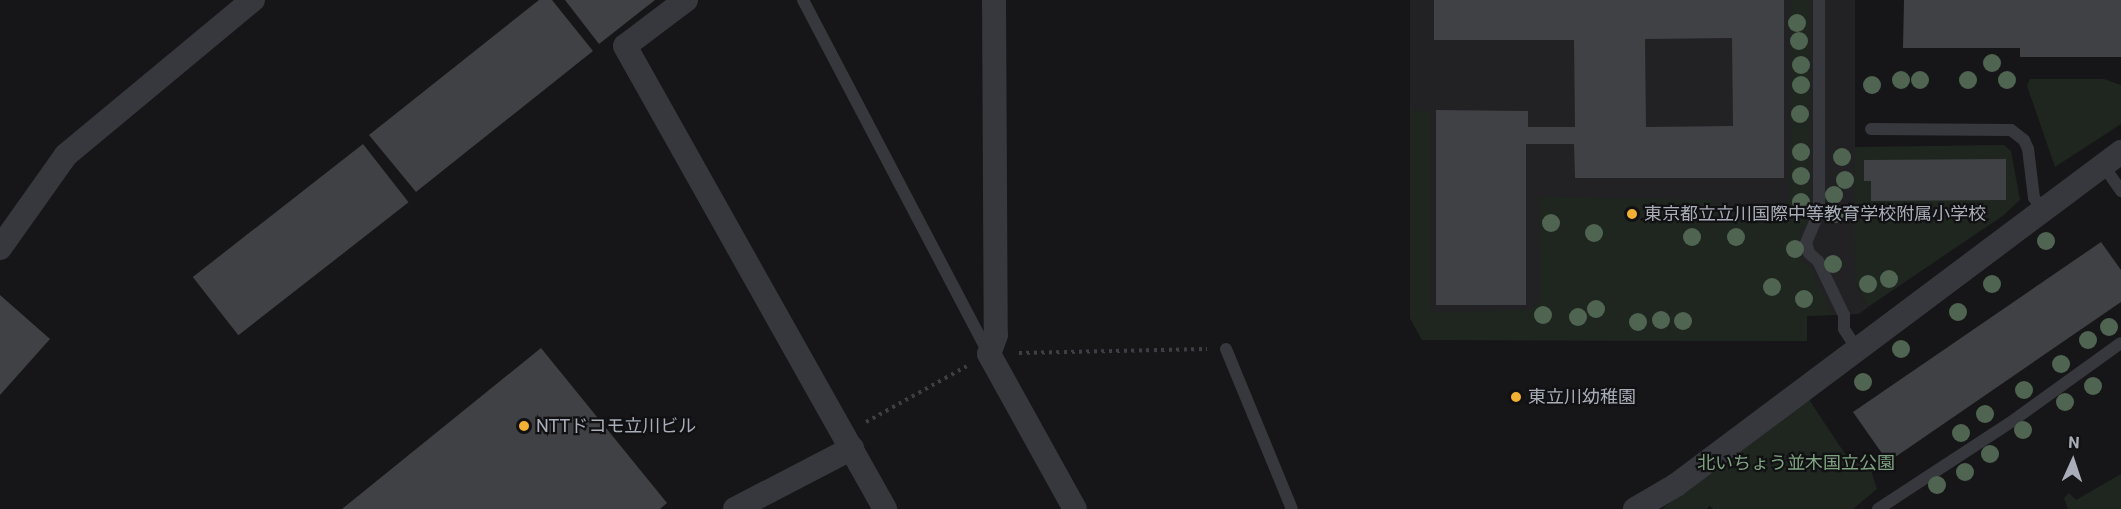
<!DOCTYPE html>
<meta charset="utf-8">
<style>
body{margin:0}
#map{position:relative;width:2121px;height:509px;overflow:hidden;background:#161618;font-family:Roboto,"Noto Sans JP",sans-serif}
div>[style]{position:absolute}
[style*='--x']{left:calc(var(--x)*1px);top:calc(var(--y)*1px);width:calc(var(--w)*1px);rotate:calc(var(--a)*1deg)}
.built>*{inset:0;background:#222225}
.green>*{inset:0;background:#1e261f}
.building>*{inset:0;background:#404145;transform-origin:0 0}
.path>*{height:4px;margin-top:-2px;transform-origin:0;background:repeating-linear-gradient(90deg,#3d3f44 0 3px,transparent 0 7.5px)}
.service>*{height:12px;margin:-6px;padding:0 6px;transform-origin:6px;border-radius:6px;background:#37383d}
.minor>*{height:24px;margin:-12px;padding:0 12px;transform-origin:12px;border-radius:12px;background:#37383d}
.trees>*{width:18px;height:18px;margin:-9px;border-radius:50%;background:#506452}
.dots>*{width:16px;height:16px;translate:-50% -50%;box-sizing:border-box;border:3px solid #111113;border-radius:50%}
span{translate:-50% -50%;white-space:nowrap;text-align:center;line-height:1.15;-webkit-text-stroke:4.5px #111113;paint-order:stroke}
.poi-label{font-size:18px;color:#a8adb8}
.left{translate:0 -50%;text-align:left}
.park-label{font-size:18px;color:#7fa381}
.north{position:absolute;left:2043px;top:431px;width:60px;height:60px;-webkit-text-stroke:4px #111113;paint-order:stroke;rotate:3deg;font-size:16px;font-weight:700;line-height:24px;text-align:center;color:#a8adb8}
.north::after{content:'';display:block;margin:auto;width:21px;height:27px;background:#a8adb8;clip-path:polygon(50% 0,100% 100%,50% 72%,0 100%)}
</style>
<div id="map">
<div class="built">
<i style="clip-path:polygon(1410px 0,1855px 0,1855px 282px,1868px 307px,1859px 314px,1807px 316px,1807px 341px,1422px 340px,1410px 318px)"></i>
</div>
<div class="green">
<i style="clip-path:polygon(1791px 0,1810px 0,1810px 210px,1807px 226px,1800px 229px,1801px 260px,1812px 270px,1832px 315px,1807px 316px,1807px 341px,1422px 340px,1410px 318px,1410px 111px,1431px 111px,1431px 313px,1529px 310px,1540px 300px,1539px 197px,1711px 200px,1738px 222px,1770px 223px,1790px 198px)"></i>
<i style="clip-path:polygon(2030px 79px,2104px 79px,2121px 85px,2121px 124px,2055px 167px,2027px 86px)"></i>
<i style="clip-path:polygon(2004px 145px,2011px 151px,2020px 200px,2004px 215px,1868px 307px,1855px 282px,1854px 147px)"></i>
<i style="clip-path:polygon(1808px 398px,1847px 457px,1871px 470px,1877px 489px,1853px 509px,1713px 509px,1710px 506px,1706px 509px,1662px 509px)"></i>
<i style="clip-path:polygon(2121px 474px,2121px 509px,2068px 509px,2064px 498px,2069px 493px,2076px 500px)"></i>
</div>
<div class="building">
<i style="clip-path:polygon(539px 0,552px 0,593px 51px,416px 192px,369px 135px)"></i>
<i style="clip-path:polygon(565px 0,655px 0,599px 44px)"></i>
<i style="clip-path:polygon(evenodd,1434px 0,1784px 0,1784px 178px,1575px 178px,1574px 144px,1526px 144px,1526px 305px,1436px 305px,1436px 110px,1528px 111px,1528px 127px,1575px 127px,1574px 40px,1434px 40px,1434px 0,1732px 38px,1733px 126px,1646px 127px,1645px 39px,1732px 38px)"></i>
<i style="clip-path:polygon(1904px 0,2121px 0,2121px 57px,2020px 57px,2020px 48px,1903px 48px)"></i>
<i style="left:363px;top:144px;width:74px;height:216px;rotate:52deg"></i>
<i style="clip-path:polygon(2006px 159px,2006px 200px,1871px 201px,1871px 181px,1864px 181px,1864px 160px)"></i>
<i style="clip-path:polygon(2101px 242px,2121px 270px,2121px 302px,1888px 462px,1853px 412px)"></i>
<i style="clip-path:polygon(0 295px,50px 339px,0 395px)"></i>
<i style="clip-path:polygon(541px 348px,667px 503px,660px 509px,342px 509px)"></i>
</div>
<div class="path">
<i style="--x:1019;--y:353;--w:188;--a:-1.2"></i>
<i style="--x:866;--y:422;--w:115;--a:-29"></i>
</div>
<div class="service">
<i style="--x:803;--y:0;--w:399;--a:62.3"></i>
<i style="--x:1819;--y:0;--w:204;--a:90"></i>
<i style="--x:1819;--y:204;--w:13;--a:99"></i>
<i style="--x:1817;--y:217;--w:28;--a:113"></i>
<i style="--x:1806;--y:243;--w:10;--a:73"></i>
<i style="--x:1809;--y:253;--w:12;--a:42"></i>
<i style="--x:1818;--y:261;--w:60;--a:64.3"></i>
<i style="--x:1844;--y:315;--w:14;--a:90"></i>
<i style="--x:1844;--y:329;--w:24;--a:57"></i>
<i style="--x:1871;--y:129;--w:140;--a:0.4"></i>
<i style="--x:2011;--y:130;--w:16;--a:38"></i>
<i style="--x:2024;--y:140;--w:10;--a:66"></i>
<i style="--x:2028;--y:149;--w:49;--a:83"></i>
<i style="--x:2034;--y:198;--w:14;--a:51"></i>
<i style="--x:2103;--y:165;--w:32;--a:55"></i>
<i style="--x:1226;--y:349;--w:173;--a:67.6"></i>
<i style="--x:1878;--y:509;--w:159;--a:-33.2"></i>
<i style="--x:2011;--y:422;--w:135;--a:-35.7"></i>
</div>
<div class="minor">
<i style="--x:686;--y:0;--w:76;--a:143"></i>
<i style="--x:625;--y:46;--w:531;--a:60.68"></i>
<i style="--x:994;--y:0;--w:335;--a:89.7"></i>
<i style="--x:996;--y:335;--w:20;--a:110"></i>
<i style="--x:989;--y:354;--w:177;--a:61"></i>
<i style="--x:0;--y:248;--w:114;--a:-54.6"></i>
<i style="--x:66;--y:155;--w:243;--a:-39.7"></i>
<i style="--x:735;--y:509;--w:132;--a:-27.5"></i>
<i style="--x:1635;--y:509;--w:48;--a:-30.3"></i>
<i style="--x:1676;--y:485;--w:556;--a:-36.81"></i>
</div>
<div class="trees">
<i style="left:1797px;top:23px"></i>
<i style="left:1799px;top:41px"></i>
<i style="left:1992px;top:63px"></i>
<i style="left:1801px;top:65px"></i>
<i style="left:1901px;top:80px"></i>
<i style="left:1920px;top:80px"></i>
<i style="left:1968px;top:80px"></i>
<i style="left:2007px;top:80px"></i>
<i style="left:1801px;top:85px"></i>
<i style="left:1872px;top:85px"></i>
<i style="left:1800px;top:114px"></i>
<i style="left:1801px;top:152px"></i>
<i style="left:1842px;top:157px"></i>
<i style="left:1801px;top:176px"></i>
<i style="left:1845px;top:180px"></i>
<i style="left:1834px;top:195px"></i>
<i style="left:1801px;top:202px"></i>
<i style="left:1835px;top:214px"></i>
<i style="left:1551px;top:223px"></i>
<i style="left:1594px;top:233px"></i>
<i style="left:1692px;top:237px"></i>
<i style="left:1736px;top:237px"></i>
<i style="left:2046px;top:241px"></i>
<i style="left:1795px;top:249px"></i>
<i style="left:1833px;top:264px"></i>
<i style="left:1889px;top:279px"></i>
<i style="left:1868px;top:284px"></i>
<i style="left:1992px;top:284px"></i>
<i style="left:1772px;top:287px"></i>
<i style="left:1804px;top:299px"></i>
<i style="left:1596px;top:309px"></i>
<i style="left:1958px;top:312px"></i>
<i style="left:1543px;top:315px"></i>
<i style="left:1578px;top:317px"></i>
<i style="left:1661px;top:320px"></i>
<i style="left:1683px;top:321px"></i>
<i style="left:1638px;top:322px"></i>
<i style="left:2109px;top:327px"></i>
<i style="left:2088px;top:340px"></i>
<i style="left:1901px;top:349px"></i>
<i style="left:2061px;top:364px"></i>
<i style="left:1863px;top:382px"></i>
<i style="left:2093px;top:386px"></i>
<i style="left:2024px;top:390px"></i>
<i style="left:2065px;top:402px"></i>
<i style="left:1985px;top:414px"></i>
<i style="left:2023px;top:430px"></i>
<i style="left:1961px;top:433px"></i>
<i style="left:1990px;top:454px"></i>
<i style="left:1965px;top:472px"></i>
<i style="left:1937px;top:485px"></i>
</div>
<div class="dots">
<i style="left:1632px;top:214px;background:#f2b134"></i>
<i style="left:1516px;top:397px;background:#f2b134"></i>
<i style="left:524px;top:426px;background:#f2b134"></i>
</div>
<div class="poi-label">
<span class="left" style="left:1644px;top:214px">東京都立立川国際中等教育学校附属小学校</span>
<span class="left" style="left:1528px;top:397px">東立川幼稚園</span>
<span class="left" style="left:536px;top:426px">NTTドコモ立川ビル</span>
</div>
<div class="park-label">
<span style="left:1796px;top:463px">北いちょう並木国立公園</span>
</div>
<div class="north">N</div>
</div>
